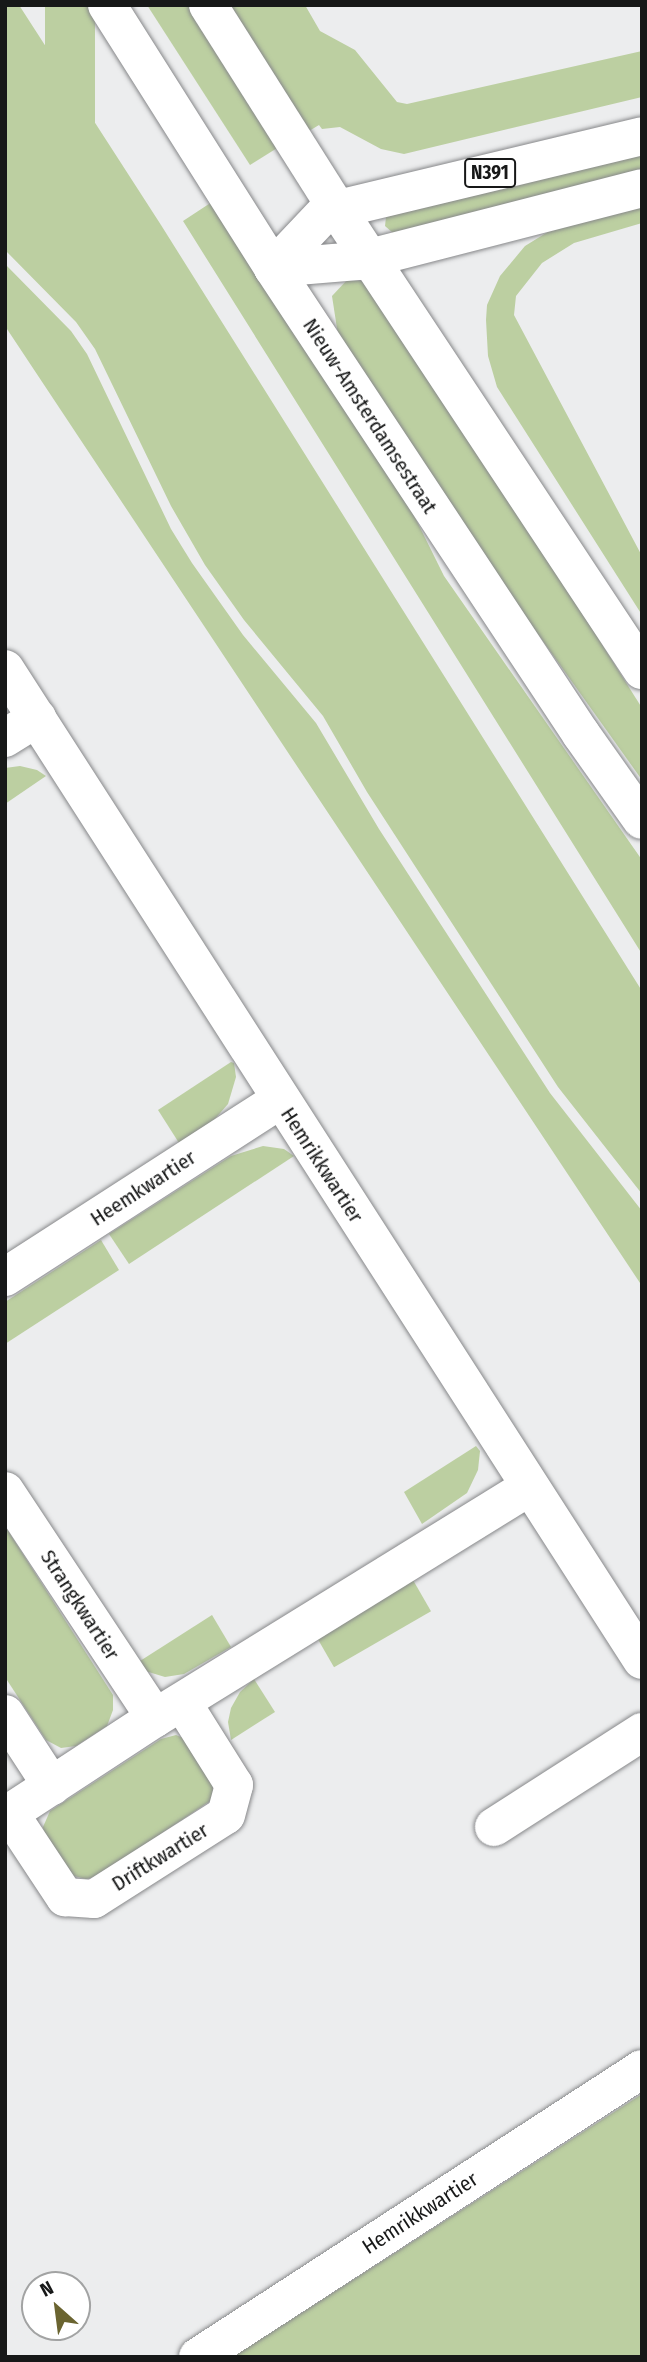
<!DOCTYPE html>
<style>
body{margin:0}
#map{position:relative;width:647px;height:2362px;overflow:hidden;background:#ecedee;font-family:"Fira Sans Condensed",sans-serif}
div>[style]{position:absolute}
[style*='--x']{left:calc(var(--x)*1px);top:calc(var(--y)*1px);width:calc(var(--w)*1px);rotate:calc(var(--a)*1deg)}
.green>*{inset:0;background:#bccfa1;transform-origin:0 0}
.roads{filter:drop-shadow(0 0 2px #87888a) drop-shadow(0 0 2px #87888a)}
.minor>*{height:38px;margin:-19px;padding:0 19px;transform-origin:19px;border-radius:19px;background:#fff}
.secondary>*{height:38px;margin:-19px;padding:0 19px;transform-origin:19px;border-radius:19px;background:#fff}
.primary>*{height:38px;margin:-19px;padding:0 19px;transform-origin:19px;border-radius:19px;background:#fff}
span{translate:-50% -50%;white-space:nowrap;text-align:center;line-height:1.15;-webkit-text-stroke:6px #fff;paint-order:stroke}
.shield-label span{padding:2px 5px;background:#fff;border:2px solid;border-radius:5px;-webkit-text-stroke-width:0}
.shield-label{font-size:19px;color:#171818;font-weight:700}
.street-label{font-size:21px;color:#171818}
.frame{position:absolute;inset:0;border:7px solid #171818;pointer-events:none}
.north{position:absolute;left:21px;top:2271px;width:70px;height:70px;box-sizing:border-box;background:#fff;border:2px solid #a2a3a3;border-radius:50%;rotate:332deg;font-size:19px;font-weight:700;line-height:28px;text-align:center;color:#171818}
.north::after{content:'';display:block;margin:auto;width:24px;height:32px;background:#6a6430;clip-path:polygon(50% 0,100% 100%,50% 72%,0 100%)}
</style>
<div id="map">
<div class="green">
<i style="clip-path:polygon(5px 5px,19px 5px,161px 225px,642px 991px,642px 1194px,558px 1087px,367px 792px,323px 716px,244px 620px,205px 565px,171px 506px,95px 349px,76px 322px,5px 250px)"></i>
<i style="left:45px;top:5px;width:50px;height:243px"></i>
<i style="clip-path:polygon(147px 5px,193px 5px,282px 145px,250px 165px)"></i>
<i style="clip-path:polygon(222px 5px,305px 5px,320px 31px,355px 50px,397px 102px,407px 104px,642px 51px,642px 97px,404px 154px,381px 149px,340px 127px,322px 129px,319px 125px,304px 134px)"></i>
<i style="clip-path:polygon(642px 151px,642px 170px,393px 233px,385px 226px,386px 217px)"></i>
<i style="clip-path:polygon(218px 198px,392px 471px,444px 576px,642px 860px,642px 954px,183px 221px)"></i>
<i style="clip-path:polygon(642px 202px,642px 223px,574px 243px,542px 263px,516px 296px,514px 315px,642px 556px,642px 615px,497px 387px,488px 356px,486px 320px,487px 305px,500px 276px,525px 246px,559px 225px)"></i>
<i style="clip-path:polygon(5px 264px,71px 331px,87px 354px,171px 529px,192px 563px,243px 635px,316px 723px,379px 829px,550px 1093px,642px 1211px,642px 1286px,5px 326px)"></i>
<i style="clip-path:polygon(347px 280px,365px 281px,539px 544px,642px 708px,642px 780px,525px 616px,338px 335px,332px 296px)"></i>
<i style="clip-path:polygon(20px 766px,37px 770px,46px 776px,5px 804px,5px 768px)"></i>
<i style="clip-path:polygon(231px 1062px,234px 1063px,236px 1077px,228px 1104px,214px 1120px,179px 1143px,158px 1110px)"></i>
<i style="clip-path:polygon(263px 1146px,284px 1149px,294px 1156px,129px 1264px,109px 1234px,231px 1156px)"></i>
<i style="clip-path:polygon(101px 1240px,119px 1270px,5px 1344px,5px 1302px)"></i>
<i style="clip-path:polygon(476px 1446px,480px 1451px,478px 1470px,467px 1493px,422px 1524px,404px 1492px)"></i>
<i style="clip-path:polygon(5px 1526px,113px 1695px,113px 1710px,107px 1726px,76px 1746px,61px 1748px,46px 1740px,5px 1677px)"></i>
<i style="left:413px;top:1580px;width:36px;height:112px;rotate:60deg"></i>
<i style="clip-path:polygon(212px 1615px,231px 1647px,184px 1674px,165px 1677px,142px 1670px,140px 1661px)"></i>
<i style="clip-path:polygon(254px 1679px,275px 1712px,231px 1740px,228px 1722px,231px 1708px,240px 1692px)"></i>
<i style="clip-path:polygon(176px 1735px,188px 1740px,214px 1776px,213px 1796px,210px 1801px,98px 1876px,86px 1879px,74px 1876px,44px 1835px,43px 1827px,50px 1811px,161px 1739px)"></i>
<i style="clip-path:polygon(642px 2094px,642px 2357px,233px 2357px)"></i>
</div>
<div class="roads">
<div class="minor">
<i style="--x:5;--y:669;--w:1178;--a:57.27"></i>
<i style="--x:5;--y:738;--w:38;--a:-32"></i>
<i style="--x:5;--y:1277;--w:327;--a:-32.8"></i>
<i style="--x:5;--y:1491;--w:272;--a:56.5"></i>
<i style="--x:5;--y:1714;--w:86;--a:56.9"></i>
<i style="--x:10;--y:1814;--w:100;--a:56.5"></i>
<i style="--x:65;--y:1897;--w:29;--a:4"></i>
<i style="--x:94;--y:1899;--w:156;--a:-32.5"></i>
<i style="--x:226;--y:1815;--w:31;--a:-75"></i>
<i style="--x:234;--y:1785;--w:98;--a:-122.1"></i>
<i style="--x:5;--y:1816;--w:179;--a:-33.2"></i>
<i style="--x:155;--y:1718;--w:440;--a:-31.7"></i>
<i style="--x:494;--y:1827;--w:176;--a:-32.7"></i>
<i style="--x:198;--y:2357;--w:529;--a:-32.97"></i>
</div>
<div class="secondary">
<i style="--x:107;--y:5;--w:311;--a:57.7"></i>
<i style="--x:273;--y:268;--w:559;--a:56.54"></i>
<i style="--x:581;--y:734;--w:105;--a:54.7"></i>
<i style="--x:208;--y:5;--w:241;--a:57.7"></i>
<i style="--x:337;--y:209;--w:553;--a:56.51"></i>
</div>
<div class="primary">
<i style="--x:273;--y:268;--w:77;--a:-46.6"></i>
<i style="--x:326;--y:212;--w:325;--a:-13.5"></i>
<i style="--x:273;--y:268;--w:85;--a:-4.7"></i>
<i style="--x:358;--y:261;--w:293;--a:-14.4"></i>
</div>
</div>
<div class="shield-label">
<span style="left:490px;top:173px">N391</span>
</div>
<div class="street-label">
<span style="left:370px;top:416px;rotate:57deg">Nieuw-Amsterdamsestraat</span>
<span style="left:322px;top:1165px;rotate:57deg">Hemrikkwartier</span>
<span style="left:143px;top:1188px;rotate:-33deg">Heemkwartier</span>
<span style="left:80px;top:1605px;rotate:57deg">Strangkwartier</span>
<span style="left:160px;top:1857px;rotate:-32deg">Driftkwartier</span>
<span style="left:420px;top:2213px;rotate:-33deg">Hemrikkwartier</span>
</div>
<div class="frame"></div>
<div class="north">N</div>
</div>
